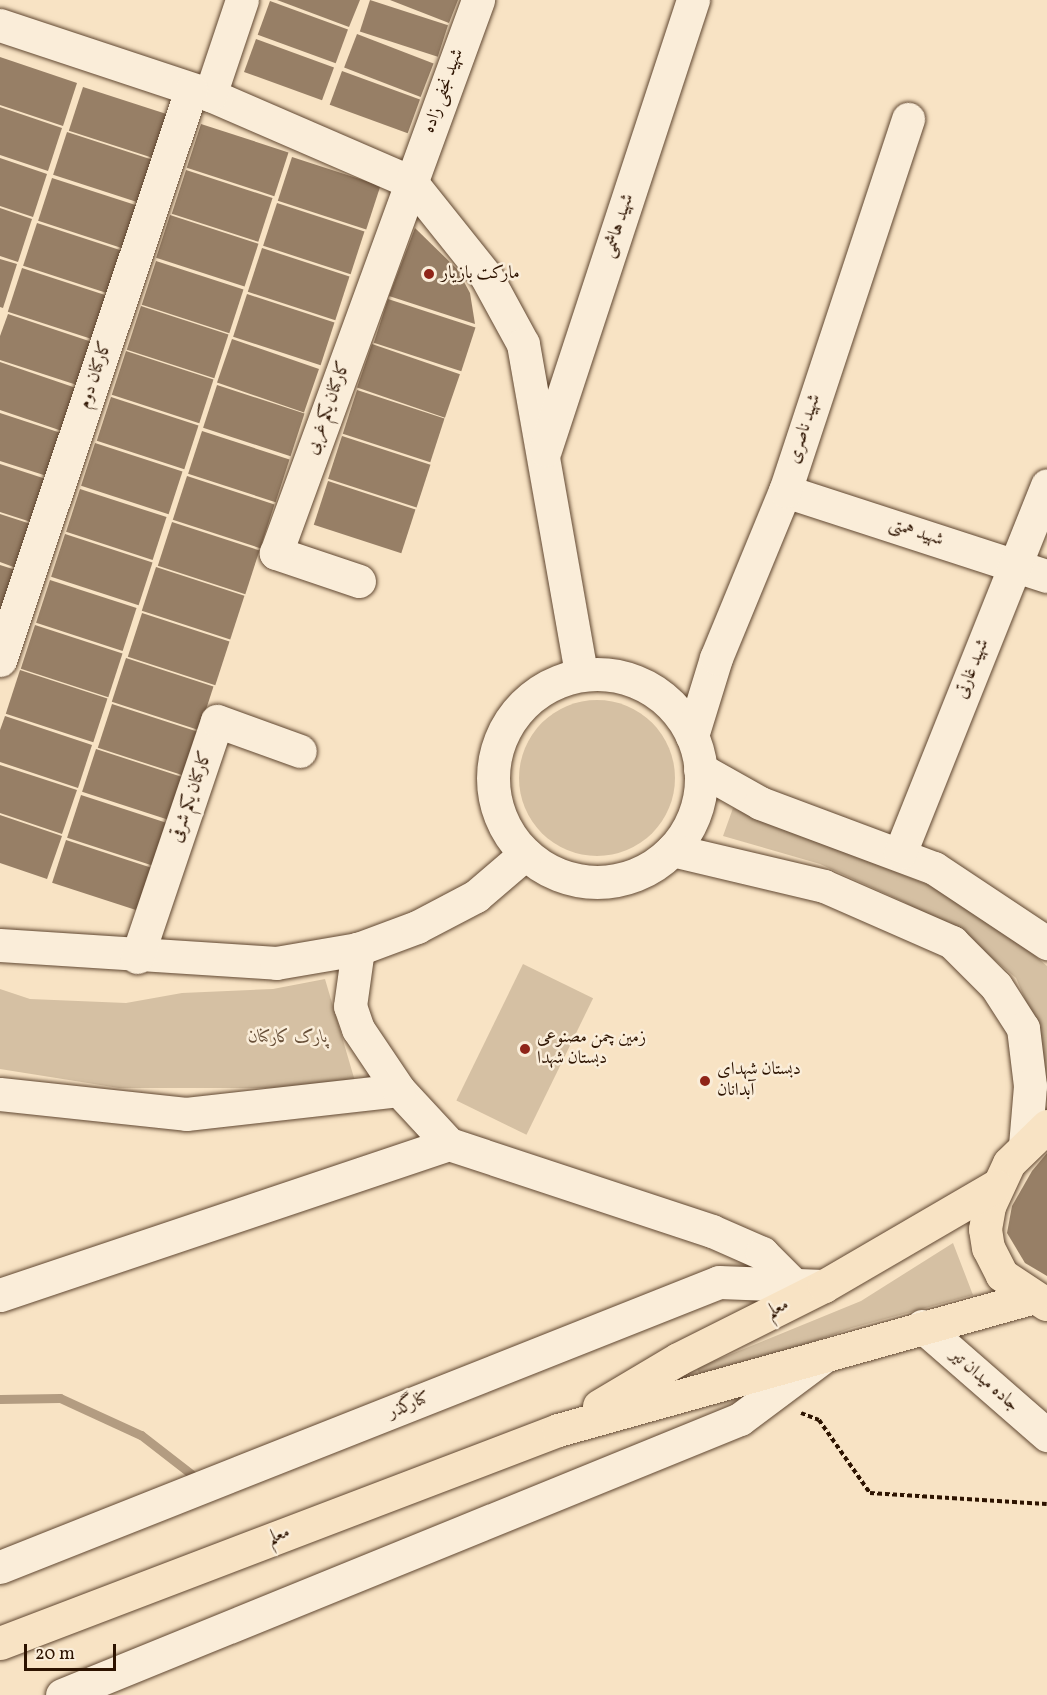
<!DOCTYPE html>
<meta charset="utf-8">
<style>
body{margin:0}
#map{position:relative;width:1047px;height:1695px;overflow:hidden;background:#f8e3c4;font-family:Vollkorn,Amiri,serif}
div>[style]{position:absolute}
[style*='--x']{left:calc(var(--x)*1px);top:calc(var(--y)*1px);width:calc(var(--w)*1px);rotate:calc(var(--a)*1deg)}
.green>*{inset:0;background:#d5c0a3;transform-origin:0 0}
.round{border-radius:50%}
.stream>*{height:9px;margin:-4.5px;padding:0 4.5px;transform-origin:4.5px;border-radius:4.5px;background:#b39c81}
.building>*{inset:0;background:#977f66;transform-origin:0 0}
.path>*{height:4px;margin-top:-2px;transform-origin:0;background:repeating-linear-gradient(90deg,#2d1300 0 4.5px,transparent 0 7.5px)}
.roads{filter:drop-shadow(0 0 2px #604731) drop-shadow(0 0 2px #604731)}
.minor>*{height:33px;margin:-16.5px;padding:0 16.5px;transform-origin:16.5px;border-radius:16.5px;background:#faedd9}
.minor>.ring{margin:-16.5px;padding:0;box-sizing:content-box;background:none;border:33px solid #faedd9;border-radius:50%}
.major>*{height:33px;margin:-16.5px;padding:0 16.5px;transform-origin:16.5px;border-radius:16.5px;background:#f8e3c4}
.dots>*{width:16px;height:16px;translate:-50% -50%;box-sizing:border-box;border:3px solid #faedd9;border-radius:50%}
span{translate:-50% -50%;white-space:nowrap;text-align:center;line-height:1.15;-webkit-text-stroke:5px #faedd9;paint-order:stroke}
.street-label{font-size:18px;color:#2d1300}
.poi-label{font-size:18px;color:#2d1300}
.left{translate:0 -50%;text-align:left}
.park-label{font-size:18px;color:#685039;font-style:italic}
.scale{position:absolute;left:24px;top:1644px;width:92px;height:27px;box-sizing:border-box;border:3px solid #2d1300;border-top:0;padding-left:8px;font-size:18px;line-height:21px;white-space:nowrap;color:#2d1300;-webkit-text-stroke:4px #faedd9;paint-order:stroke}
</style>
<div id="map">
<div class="green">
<i class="round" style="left:519px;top:700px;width:156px;height:156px"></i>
<i style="clip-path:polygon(733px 808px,949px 893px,1004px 929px,1047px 966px,1047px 1094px,1042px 1099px,1033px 1018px,1016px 978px,978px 946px,904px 902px,820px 864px,723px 836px)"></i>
<i style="left:523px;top:964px;width:78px;height:152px;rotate:26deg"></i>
<i style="clip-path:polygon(325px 979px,357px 1088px,119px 1088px,0 1069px,0 989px,30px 999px,126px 1003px,182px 993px,273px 989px)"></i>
<i style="clip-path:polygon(953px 1243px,973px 1295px,852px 1328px,702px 1381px,697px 1368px,861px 1301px)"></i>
</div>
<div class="stream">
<i style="--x:0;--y:1399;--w:60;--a:-1"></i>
<i style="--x:60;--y:1398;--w:89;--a:24.6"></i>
<i style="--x:141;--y:1435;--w:73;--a:37.8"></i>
</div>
<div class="building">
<i style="clip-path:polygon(277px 0,360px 0,349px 27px)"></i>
<i style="left:370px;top:0;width:82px;height:33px;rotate:18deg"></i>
<i style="clip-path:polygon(390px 0,458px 0,449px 23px)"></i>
<i style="left:270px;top:1px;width:83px;height:36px;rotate:20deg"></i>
<i style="left:357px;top:34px;width:82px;height:36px;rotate:21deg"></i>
<i style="left:256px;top:39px;width:83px;height:35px;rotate:20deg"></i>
<i style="clip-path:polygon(0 57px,77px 83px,63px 126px,0 105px)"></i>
<i style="left:342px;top:71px;width:83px;height:36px;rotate:20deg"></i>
<i style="left:83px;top:87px;width:91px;height:46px;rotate:18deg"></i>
<i style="clip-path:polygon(0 107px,62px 128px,48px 171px,0 155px)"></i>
<i style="left:201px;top:124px;width:92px;height:46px;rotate:18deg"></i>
<i style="left:67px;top:132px;width:93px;height:45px;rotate:18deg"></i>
<i style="left:292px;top:157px;width:93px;height:46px;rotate:18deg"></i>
<i style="clip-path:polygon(0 158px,47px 174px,33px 217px,0 206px)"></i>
<i style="left:186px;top:170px;width:91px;height:46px;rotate:18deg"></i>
<i style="left:52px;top:178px;width:91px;height:45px;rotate:18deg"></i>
<i style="left:277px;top:203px;width:92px;height:45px;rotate:18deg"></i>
<i style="clip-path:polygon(0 208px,32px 219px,18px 262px,0 256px)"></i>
<i style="left:170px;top:215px;width:93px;height:45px;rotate:18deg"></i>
<i style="left:37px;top:223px;width:92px;height:45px;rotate:18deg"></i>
<i style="clip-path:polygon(415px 228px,457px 269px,470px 293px,475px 324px,389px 296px)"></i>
<i style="left:262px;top:248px;width:92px;height:46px;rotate:18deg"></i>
<i style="clip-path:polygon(0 259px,17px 264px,3px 308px,0 307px)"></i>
<i style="left:156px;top:261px;width:92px;height:46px;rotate:18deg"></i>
<i style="left:22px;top:268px;width:93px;height:46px;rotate:18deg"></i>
<i style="left:247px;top:294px;width:92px;height:45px;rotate:18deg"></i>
<i style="left:388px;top:299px;width:92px;height:46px;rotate:18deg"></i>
<i style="left:141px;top:306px;width:92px;height:46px;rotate:18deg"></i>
<i style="clip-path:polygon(8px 314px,95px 343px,80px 386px,0 360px,0 336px)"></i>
<i style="left:232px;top:339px;width:92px;height:46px;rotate:19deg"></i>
<i style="left:372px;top:344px;width:93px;height:46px;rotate:19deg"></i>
<i style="left:126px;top:351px;width:92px;height:46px;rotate:18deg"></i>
<i style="clip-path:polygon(0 362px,79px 389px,65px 432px,0 410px)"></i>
<i style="left:217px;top:385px;width:92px;height:45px;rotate:18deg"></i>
<i style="left:357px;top:390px;width:92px;height:46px;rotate:18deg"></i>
<i style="left:111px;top:397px;width:92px;height:46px;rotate:18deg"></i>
<i style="clip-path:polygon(0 413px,64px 434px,50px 477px,0 461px)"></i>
<i style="left:202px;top:431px;width:92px;height:45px;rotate:18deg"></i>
<i style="left:342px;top:436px;width:93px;height:45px;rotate:18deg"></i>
<i style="left:95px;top:443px;width:92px;height:45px;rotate:18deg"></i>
<i style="clip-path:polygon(0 464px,49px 480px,34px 523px,0 512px)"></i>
<i style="left:187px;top:476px;width:92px;height:46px;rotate:18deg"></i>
<i style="left:328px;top:481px;width:92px;height:46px;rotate:18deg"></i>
<i style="left:80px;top:489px;width:91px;height:45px;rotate:18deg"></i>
<i style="clip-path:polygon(0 514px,34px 525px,19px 569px,0 562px)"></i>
<i style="left:172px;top:522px;width:92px;height:46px;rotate:18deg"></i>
<i style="left:65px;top:534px;width:92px;height:45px;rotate:18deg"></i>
<i style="clip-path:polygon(0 565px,19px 571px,0 613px)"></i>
<i style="left:156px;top:567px;width:93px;height:46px;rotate:18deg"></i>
<i style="left:50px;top:580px;width:91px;height:45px;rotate:18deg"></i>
<i style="left:142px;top:613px;width:92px;height:46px;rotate:18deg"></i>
<i style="left:35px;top:625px;width:92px;height:46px;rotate:18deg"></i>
<i style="left:126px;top:658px;width:92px;height:46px;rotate:18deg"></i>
<i style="left:20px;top:670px;width:92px;height:46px;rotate:18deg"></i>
<i style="left:112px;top:704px;width:91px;height:46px;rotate:18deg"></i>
<i style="clip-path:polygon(5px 716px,92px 745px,78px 788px,0 762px,0 730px)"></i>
<i style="left:96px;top:749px;width:93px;height:45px;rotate:18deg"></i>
<i style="clip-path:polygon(0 765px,77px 790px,62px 834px,0 813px)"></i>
<i style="left:81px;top:795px;width:92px;height:45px;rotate:18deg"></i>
<i style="clip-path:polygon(0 815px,62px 836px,47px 879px,0 863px)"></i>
<i style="left:66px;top:840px;width:93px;height:45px;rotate:18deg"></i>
<i style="clip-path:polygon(1047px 1153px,1047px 1276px,1025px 1263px,1007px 1233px,1012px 1206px,1032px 1171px)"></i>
</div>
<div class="path">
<i style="--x:801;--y:1413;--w:19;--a:21"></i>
<i style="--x:819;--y:1420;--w:89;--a:55.1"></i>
<i style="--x:870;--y:1493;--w:177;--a:3.6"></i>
</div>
<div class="roads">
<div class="minor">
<i style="--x:0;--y:25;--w:221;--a:18.4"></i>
<i style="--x:210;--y:95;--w:219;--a:23.4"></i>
<i style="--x:411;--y:182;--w:120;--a:51.4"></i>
<i style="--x:486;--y:276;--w:77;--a:61.4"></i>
<i style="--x:523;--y:344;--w:335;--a:80"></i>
<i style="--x:210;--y:95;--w:100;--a:-71.4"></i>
<i style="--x:545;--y:450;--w:474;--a:-71.8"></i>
<i style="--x:785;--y:491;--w:275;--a:18"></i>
<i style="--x:359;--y:581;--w:88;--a:-161.4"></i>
<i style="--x:276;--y:553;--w:589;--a:-69.93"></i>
<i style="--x:0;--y:660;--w:601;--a:-71.47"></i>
<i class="ring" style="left:493px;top:674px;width:175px;height:175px"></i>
<i style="--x:692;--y:736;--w:82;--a:-72.9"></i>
<i style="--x:716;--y:658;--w:181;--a:-67.6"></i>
<i style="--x:785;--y:491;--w:392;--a:-71.7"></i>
<i style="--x:700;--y:769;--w:69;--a:29.5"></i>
<i style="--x:760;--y:803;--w:186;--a:20.5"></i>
<i style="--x:934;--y:868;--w:136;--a:33.6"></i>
<i style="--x:672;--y:850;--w:156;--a:13.3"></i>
<i style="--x:824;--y:886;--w:140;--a:23.6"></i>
<i style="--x:952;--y:942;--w:62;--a:45"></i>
<i style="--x:996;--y:986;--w:50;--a:57.3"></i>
<i style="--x:1023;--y:1028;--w:58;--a:83.1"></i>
<i style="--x:1030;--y:1086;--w:60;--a:94.8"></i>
<i style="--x:900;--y:853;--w:396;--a:-68.2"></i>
<i style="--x:0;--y:945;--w:277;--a:3.7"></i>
<i style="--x:276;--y:963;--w:83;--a:-9.7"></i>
<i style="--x:358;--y:949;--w:63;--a:-20.4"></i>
<i style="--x:417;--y:927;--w:67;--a:-27.7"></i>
<i style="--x:476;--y:896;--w:65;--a:-40.6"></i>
<i style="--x:137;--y:957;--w:249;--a:-71.3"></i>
<i style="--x:217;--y:721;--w:88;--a:19.9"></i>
<i style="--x:0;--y:1094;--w:187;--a:6.1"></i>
<i style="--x:186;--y:1114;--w:214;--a:-6.4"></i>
<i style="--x:449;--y:1144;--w:277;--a:18.3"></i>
<i style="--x:712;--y:1231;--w:55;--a:23.7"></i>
<i style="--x:762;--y:1253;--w:45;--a:45"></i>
<i style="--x:0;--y:1295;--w:474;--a:-18.6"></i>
<i style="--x:449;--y:1144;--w:74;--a:-132.8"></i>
<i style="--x:399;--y:1090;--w:73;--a:-123.9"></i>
<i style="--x:358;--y:1029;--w:24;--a:-109"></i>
<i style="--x:350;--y:1006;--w:58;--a:-82"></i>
<i style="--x:922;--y:1326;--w:166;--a:41.1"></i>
<i style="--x:0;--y:1567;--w:773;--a:-21.62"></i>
<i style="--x:719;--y:1282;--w:105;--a:2.2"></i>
<i style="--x:62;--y:1695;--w:732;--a:-22.15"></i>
<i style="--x:740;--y:1419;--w:104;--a:-36.8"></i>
</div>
<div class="major">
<i style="--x:1046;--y:1304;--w:53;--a:-146.6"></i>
<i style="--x:1002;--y:1275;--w:30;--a:-117"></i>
<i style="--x:988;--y:1248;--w:19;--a:-99"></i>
<i style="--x:985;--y:1229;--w:23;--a:-80"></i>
<i style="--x:989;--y:1206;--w:47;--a:-65.1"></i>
<i style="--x:1009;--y:1163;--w:53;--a:-44.2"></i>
<i style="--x:599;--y:1406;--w:92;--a:-30.7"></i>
<i style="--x:678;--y:1359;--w:163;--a:-26.6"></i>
<i style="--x:824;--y:1286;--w:199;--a:-30.2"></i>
<i style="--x:0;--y:1643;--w:597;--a:-20.89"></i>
<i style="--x:558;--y:1430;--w:492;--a:-15.6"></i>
</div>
</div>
<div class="dots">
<i style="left:429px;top:274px;background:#8f2418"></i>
<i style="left:525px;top:1049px;background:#8f2418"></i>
<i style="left:705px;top:1081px;background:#8f2418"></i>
</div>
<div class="street-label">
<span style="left:444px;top:91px;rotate:-70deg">شهید نجفی زاده</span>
<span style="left:619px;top:226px;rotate:-72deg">شهید هاشمی</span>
<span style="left:96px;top:375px;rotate:-71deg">کارکنان دوم</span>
<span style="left:329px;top:408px;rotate:-70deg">کارکنان یکم غربی</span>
<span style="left:805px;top:429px;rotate:-72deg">شهید ناصری</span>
<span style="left:916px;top:533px;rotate:18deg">شهید همتی</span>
<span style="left:973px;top:669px;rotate:-68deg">شهید غارتی</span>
<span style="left:192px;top:797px;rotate:-71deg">کارکنان یکم شرقی</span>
<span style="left:778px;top:1309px;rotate:-27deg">معلم</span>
<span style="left:984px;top:1381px;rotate:41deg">جاده میدان تیر</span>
<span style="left:409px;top:1406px;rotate:-22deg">کنارگذر</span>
<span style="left:279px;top:1536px;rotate:-21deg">معلم</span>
</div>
<div class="poi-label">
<span class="left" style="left:441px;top:274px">مارکت بازیار</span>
<span class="left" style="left:537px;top:1049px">زمین چمن مصنوعی<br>دبستان شهدا</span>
<span class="left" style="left:717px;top:1081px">دبستان شهدای<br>آبدانان</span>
</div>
<div class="park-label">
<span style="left:288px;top:1038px">پارک کارکنان</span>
</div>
<div class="scale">20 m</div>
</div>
